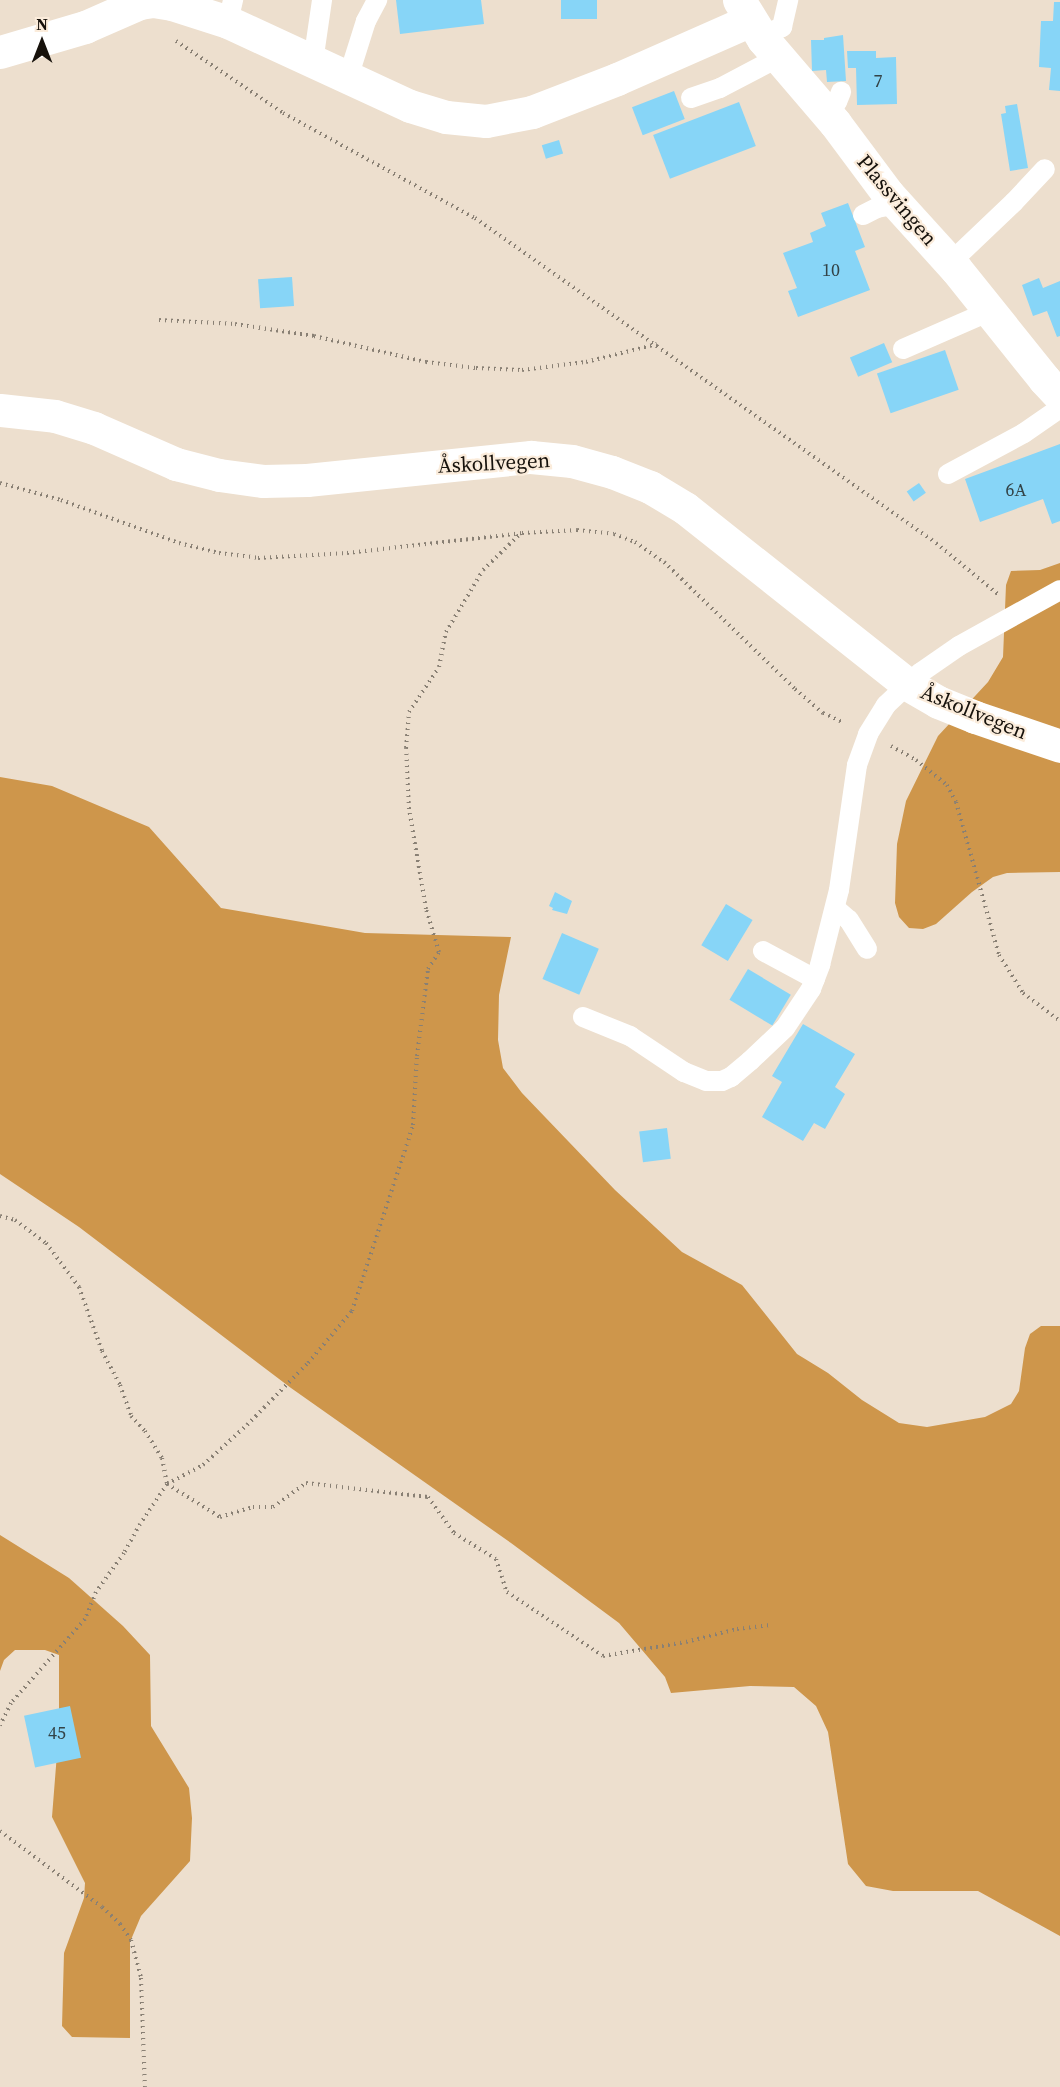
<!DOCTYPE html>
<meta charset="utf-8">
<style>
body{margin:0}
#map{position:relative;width:1060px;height:2087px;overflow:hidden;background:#eddfce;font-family:"Source Serif 4",serif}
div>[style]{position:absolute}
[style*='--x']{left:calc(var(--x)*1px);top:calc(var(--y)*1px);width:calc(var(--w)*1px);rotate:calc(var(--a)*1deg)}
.forest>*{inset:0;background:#ce964b}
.building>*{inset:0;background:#87d5f7;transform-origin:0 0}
.path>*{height:4px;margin-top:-2px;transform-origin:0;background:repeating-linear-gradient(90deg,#898074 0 1.5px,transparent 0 6px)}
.lane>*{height:20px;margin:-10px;padding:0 10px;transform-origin:10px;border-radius:10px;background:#fff}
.street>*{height:33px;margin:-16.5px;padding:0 16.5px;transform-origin:16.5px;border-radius:16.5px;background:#fff}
span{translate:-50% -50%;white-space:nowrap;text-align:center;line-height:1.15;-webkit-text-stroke:4.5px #fbecdb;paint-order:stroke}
.number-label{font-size:18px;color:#334347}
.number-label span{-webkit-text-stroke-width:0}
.street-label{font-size:21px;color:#17120c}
.north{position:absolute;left:12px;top:12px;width:60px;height:60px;-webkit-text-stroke:4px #fbecdb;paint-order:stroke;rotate:0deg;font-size:16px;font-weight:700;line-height:24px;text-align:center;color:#17120c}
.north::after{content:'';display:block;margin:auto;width:21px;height:27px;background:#17120c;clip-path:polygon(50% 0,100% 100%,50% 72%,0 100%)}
</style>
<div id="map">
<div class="forest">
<i style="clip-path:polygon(1060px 563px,1060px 872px,1007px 873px,993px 877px,972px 892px,936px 924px,923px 929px,909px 928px,899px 917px,895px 903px,897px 844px,906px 801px,938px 736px,988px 682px,1003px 657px,1006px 585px,1011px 571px,1040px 570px)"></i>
<i style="clip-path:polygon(0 777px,52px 786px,149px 827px,221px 908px,365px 933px,511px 937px,499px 995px,498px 1040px,503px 1068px,522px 1093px,615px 1190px,682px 1252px,742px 1285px,797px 1354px,828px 1373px,862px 1400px,899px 1423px,927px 1427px,985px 1417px,1011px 1404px,1019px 1391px,1025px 1348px,1030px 1334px,1041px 1326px,1060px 1326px,1060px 1936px,978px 1891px,893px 1891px,866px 1886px,848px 1864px,828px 1732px,816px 1706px,794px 1687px,750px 1686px,671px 1693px,665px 1677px,619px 1623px,511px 1543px,291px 1388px,79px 1227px,0 1174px)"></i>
<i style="clip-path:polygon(0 1535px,69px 1578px,123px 1626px,150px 1655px,151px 1726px,189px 1788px,192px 1818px,190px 1861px,141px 1916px,130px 1942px,130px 2038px,72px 2037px,62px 2026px,64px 1953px,84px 1898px,85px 1883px,52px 1817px,59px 1728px,59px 1655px,45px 1650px,15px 1650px,4px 1660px,0 1671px)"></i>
</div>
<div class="building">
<i style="clip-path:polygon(396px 0,481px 0,484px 24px,400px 34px)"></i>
<i style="left:561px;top:0;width:36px;height:19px"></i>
<i style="clip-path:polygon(1054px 2px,1060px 2px,1060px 91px,1049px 90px,1051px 68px,1039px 67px,1041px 21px,1053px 21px)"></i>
<i style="clip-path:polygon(843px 35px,846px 81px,827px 82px,826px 70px,812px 71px,811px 40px,824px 40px,824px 38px)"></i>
<i style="clip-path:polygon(847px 51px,876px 51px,876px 58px,896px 57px,897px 104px,857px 105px,856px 68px,848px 68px)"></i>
<i style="left:674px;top:91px;width:30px;height:45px;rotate:69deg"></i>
<i style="left:739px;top:102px;width:47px;height:92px;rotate:69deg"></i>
<i style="clip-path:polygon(1017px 104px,1028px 168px,1010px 171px,1001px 114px,1006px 113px,1005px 106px)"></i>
<i style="left:559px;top:140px;width:14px;height:18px;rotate:73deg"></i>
<i style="clip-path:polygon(848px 203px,865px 247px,855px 251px,870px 290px,798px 317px,788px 291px,797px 288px,783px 253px,813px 242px,810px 233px,826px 226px,821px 213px)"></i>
<i style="left:292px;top:277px;width:29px;height:34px;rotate:86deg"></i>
<i style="clip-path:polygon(1039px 278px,1043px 288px,1060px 281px,1060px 336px,1057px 337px,1047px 311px,1033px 316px,1022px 285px)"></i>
<i style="left:884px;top:343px;width:21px;height:37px;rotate:67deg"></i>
<i style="left:945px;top:350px;width:42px;height:72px;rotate:71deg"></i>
<i style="clip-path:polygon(1060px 444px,1060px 521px,1052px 524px,1043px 499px,980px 522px,965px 479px)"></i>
<i style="left:919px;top:483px;width:12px;height:15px;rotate:55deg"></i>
<i style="clip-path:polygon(555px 892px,572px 901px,567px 914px,552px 910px,553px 908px,549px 906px)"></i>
<i style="left:726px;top:904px;width:31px;height:48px;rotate:31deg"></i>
<i style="left:562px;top:933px;width:40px;height:50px;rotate:23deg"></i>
<i style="left:748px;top:969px;width:50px;height:36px;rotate:31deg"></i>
<i style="clip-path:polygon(803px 1024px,855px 1054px,835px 1087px,845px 1094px,825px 1129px,814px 1123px,803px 1141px,762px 1117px,782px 1082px,772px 1076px)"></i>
<i style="left:667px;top:1128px;width:31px;height:28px;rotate:83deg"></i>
<i style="left:70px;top:1706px;width:53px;height:47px;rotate:78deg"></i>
</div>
<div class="path">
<i style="--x:176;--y:41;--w:129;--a:33.9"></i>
<i style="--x:283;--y:113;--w:219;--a:28.7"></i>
<i style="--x:475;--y:218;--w:564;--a:35.18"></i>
<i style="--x:936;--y:543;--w:83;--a:39.6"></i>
<i style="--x:159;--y:320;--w:76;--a:3"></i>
<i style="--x:235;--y:324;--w:80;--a:8.6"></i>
<i style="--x:314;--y:336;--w:115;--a:13.1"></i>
<i style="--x:426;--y:362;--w:50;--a:6.8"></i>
<i style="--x:476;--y:368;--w:46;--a:2.5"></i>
<i style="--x:522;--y:370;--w:64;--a:-7.1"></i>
<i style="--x:586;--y:362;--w:73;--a:-14.2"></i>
<i style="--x:0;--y:483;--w:63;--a:15.6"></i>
<i style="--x:61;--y:500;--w:126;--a:20"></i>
<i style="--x:179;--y:543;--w:41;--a:14"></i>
<i style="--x:219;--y:553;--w:39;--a:7"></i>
<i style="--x:258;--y:558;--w:89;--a:-3.2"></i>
<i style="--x:347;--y:553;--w:176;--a:-6.5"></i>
<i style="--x:522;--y:533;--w:55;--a:-3.1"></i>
<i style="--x:577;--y:530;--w:37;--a:6"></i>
<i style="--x:614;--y:534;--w:22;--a:21"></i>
<i style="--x:635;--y:542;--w:35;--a:35"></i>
<i style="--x:664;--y:562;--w:182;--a:44.1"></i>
<i style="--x:795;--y:689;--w:37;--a:41"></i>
<i style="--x:823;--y:713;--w:23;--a:25"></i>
<i style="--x:891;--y:746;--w:29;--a:29"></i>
<i style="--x:916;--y:760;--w:40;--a:39"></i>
<i style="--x:947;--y:785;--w:19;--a:62"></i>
<i style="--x:956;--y:802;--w:159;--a:74.3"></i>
<i style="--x:999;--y:955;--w:45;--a:57.7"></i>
<i style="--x:1023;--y:993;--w:46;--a:37.1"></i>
<i style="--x:0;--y:1216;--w:16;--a:15"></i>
<i style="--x:15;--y:1220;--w:39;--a:37"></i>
<i style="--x:46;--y:1243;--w:55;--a:53.1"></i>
<i style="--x:79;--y:1287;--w:68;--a:70.2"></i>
<i style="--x:102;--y:1351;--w:38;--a:62"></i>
<i style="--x:120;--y:1385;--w:33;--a:70"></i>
<i style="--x:131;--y:1416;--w:21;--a:47"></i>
<i style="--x:145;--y:1431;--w:32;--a:58"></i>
<i style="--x:162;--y:1458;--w:26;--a:79"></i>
<i style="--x:167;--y:1484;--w:48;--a:124"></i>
<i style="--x:140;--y:1524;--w:33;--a:119"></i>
<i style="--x:124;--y:1553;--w:48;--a:125.7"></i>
<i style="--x:96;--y:1592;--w:29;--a:112"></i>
<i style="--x:85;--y:1619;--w:112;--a:131.4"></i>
<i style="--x:11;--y:1703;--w:25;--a:116"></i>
<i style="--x:167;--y:1484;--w:41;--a:-27.8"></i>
<i style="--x:203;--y:1465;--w:59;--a:-42.3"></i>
<i style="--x:247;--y:1425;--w:87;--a:-45.5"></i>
<i style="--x:308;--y:1363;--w:68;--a:-49.8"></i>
<i style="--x:352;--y:1311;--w:196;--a:-71.8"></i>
<i style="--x:413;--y:1125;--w:69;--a:-86.7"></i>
<i style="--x:417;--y:1056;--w:88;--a:-82.8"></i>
<i style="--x:428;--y:969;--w:20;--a:-57"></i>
<i style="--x:439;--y:952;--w:45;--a:-106.8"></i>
<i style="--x:426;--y:909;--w:101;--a:-99.6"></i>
<i style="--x:409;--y:809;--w:61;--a:-92.8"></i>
<i style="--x:406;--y:748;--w:36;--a:-85"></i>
<i style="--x:409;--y:712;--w:54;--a:-56.3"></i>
<i style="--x:439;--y:667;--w:36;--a:-79"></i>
<i style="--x:446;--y:632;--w:72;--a:-59.2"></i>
<i style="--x:483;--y:570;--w:52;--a:-44.2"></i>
<i style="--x:167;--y:1484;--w:62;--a:31.9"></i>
<i style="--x:220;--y:1517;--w:34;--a:-17"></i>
<i style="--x:253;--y:1507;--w:20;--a:0"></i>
<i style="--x:273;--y:1507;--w:41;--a:-36"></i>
<i style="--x:306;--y:1483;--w:123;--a:6.5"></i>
<i style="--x:428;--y:1497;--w:44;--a:54.2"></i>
<i style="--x:454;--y:1533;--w:49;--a:31.8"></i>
<i style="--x:496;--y:1559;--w:35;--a:72"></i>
<i style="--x:507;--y:1592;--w:115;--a:33.7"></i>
<i style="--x:603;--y:1656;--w:84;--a:-9.6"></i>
<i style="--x:686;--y:1642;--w:53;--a:-14.3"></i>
<i style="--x:737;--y:1629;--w:35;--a:-7"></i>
<i style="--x:0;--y:1831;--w:127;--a:36.7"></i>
<i style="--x:102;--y:1907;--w:25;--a:43"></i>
<i style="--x:120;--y:1924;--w:19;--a:55"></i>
<i style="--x:131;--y:1940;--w:39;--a:75"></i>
<i style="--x:141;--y:1978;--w:109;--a:87.9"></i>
</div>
<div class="lane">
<i style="--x:228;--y:22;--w:23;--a:-77"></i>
<i style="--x:761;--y:36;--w:23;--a:-23"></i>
<i style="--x:782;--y:27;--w:28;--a:-77"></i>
<i style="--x:313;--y:62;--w:63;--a:-81.7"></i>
<i style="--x:348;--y:78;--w:60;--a:-72.5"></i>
<i style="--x:366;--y:21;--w:24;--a:-62"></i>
<i style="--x:691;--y:98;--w:31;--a:-19"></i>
<i style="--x:720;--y:88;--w:67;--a:-27.7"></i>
<i style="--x:824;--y:110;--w:15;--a:-32"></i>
<i style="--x:837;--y:102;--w:11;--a:-68"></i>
<i style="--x:863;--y:215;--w:16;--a:-27"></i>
<i style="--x:877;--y:208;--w:20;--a:-11"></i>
<i style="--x:951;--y:262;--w:87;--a:-43.6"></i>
<i style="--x:1014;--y:202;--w:45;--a:-46.8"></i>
<i style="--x:903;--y:349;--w:95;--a:-23.6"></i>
<i style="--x:948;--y:474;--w:86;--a:-28.3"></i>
<i style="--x:1024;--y:433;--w:44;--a:-34.8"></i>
<i style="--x:835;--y:908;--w:18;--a:41"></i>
<i style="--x:849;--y:920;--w:34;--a:58"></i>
<i style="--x:763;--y:951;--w:59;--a:28.3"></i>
<i style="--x:583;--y:1017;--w:51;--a:22"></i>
<i style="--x:630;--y:1036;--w:65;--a:33.7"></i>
<i style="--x:684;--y:1072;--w:24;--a:22"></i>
<i style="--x:706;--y:1081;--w:16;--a:0"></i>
<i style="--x:722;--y:1081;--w:10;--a:-24"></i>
<i style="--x:731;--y:1077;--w:25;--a:-40"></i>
<i style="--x:750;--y:1061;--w:48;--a:-43.3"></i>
<i style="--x:785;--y:1028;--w:47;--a:-56.3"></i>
<i style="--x:811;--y:989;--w:26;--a:-69"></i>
<i style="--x:820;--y:965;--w:77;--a:-75.8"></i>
<i style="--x:839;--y:890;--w:126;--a:-81.8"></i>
<i style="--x:857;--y:765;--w:33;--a:-70"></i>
<i style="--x:868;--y:734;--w:34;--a:-58"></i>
<i style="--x:886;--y:705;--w:47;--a:-43.3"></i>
<i style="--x:920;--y:673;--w:47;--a:-34.7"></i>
<i style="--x:959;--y:646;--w:115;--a:-29"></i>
</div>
<div class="street">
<i style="--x:739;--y:0;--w:46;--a:58.4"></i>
<i style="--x:763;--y:39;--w:111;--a:49.4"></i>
<i style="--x:835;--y:123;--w:89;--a:53.3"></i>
<i style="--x:888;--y:194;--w:101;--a:47.8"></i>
<i style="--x:956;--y:269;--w:141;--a:51.3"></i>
<i style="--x:1044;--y:379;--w:23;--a:47"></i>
<i style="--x:0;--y:52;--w:89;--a:-16.4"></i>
<i style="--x:85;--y:27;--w:60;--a:-23.6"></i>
<i style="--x:140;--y:3;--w:13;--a:-9"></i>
<i style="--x:153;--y:1;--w:19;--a:9"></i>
<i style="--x:172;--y:4;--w:59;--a:17.8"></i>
<i style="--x:228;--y:22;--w:200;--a:24.8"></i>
<i style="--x:410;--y:106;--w:38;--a:17"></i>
<i style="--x:446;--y:117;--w:40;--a:5.7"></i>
<i style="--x:486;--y:121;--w:47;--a:-11.1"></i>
<i style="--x:532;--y:112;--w:91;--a:-21.2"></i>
<i style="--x:617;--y:79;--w:146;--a:-23.8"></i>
<i style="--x:0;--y:410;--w:55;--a:6.2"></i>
<i style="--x:55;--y:416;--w:41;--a:17.1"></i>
<i style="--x:94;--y:428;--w:90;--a:23.7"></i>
<i style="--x:176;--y:464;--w:44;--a:14.3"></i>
<i style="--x:219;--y:475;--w:44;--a:7.8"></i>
<i style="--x:263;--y:481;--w:44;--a:-1.3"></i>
<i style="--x:307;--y:480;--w:225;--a:-5.9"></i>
<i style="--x:531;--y:457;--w:41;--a:5.6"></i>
<i style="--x:572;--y:461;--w:41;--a:15.4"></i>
<i style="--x:612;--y:472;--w:41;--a:21.5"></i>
<i style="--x:650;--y:487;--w:41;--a:31"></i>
<i style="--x:685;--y:508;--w:283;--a:38.4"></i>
<i style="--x:907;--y:684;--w:36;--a:30"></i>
<i style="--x:938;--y:702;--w:40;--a:22"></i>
<i style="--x:975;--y:717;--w:90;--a:18.8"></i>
</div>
<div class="number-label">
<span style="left:878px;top:81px">7</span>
<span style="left:831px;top:270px">10</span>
<span style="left:1016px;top:490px">6A</span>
<span style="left:57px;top:1733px">45</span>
</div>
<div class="street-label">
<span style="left:897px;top:200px;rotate:50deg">Plassvingen</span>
<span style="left:494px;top:463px;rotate:-3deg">Åskollvegen</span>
<span style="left:974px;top:712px;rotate:22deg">Åskollvegen</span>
</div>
<div class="north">N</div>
</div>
